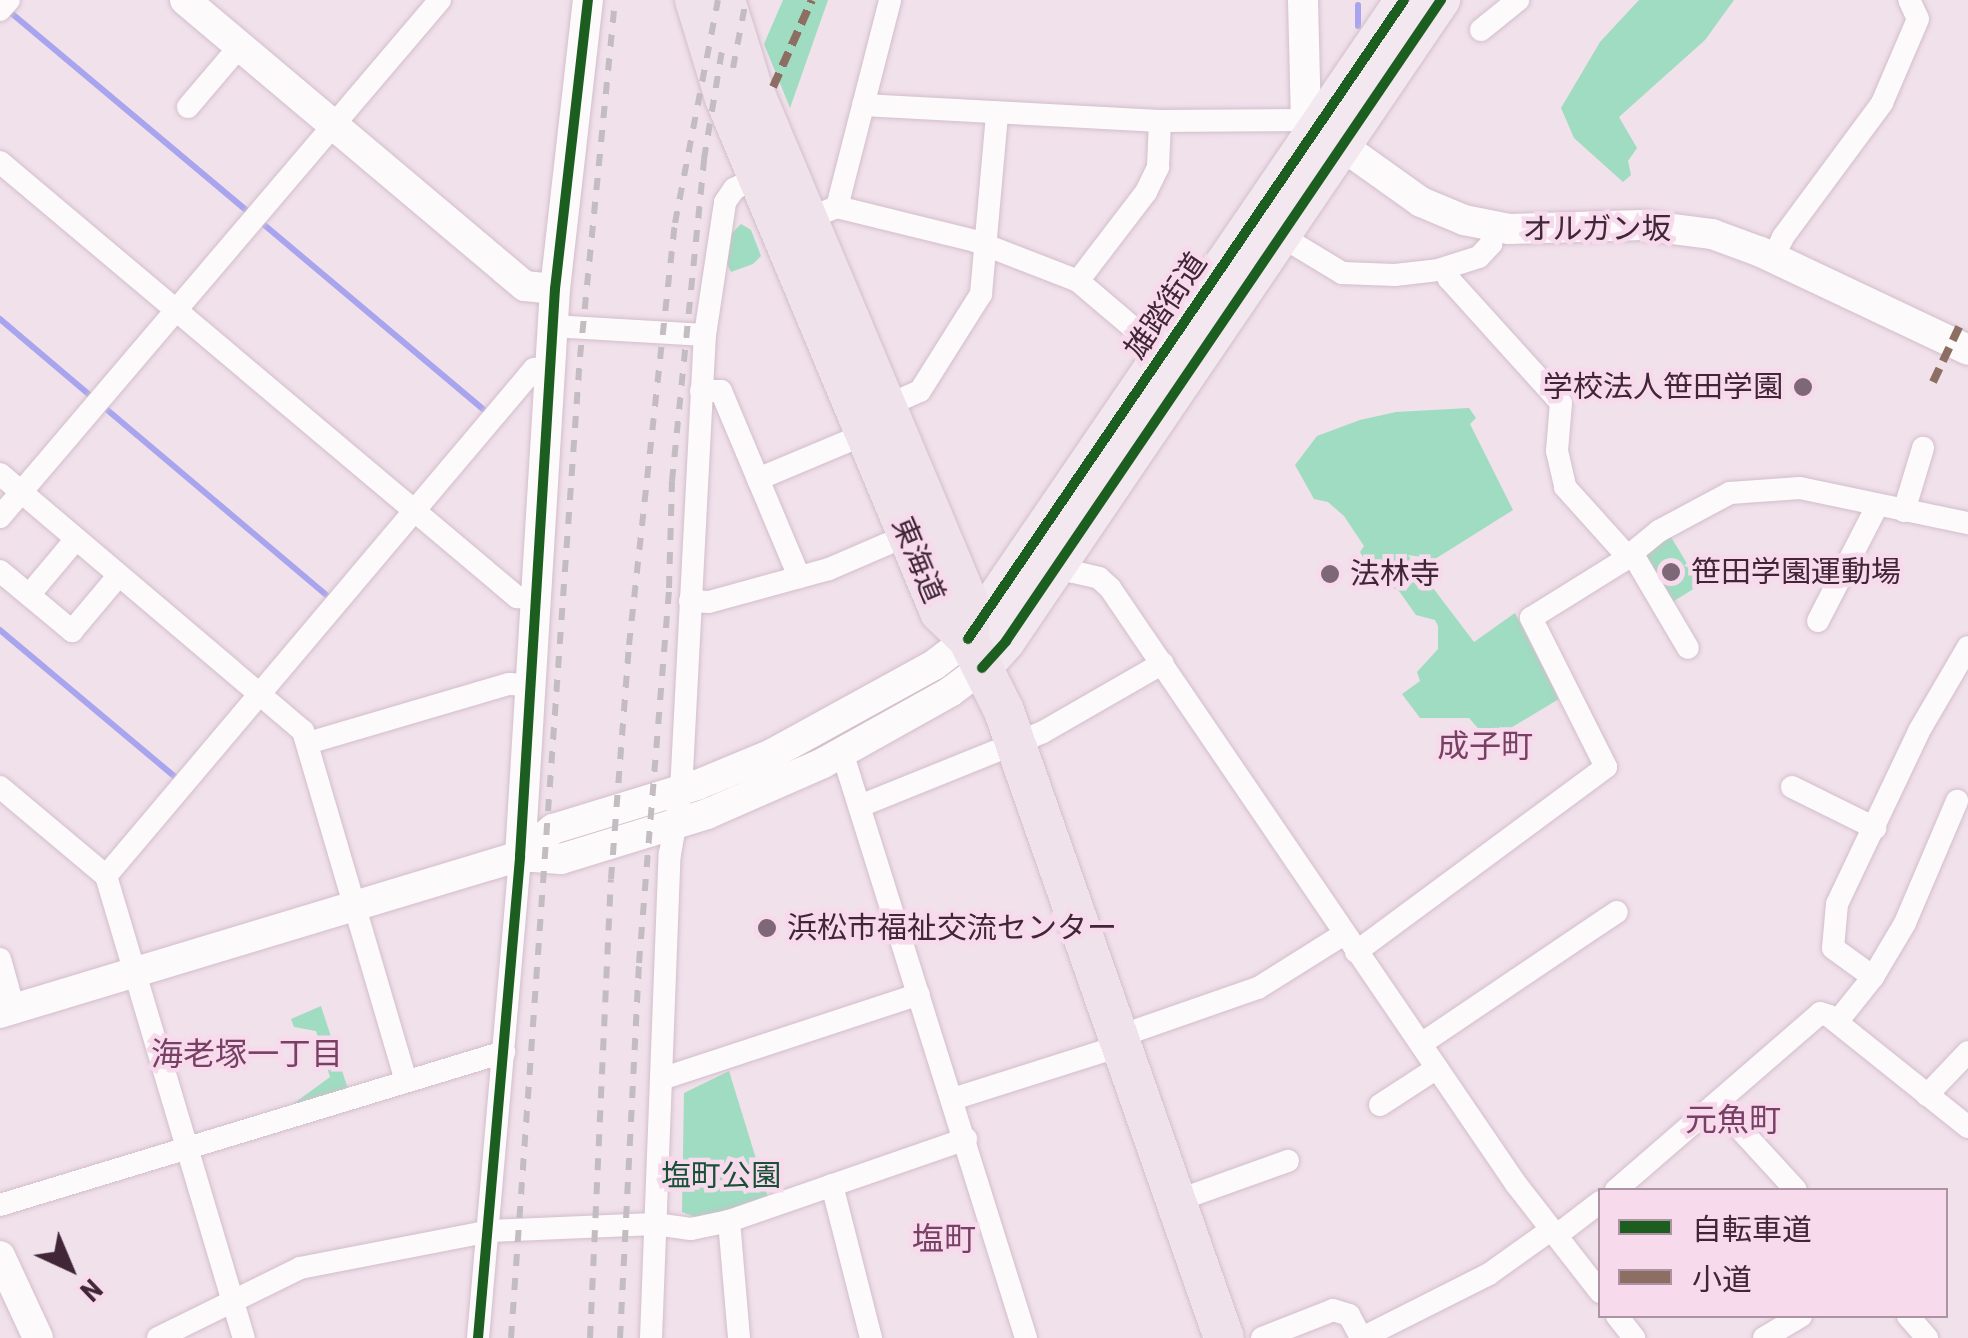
<!DOCTYPE html>
<meta charset="utf-8">
<style>
body{margin:0}
#map{position:relative;width:1968px;height:1338px;overflow:hidden;background:#f1e1eb;font-family:"Roboto Condensed","Noto Sans JP",sans-serif}
div>[style]{position:absolute}
[style*='--x']{left:calc(var(--x)*1px);top:calc(var(--y)*1px);width:calc(var(--w)*1px);rotate:calc(var(--a)*1deg)}
.green>*{inset:0;background:#9fdcc1}
.stream>*{height:6px;margin:-3px;padding:0 3px;transform-origin:3px;border-radius:3px;background:#a8a5ee}
.roads{filter:drop-shadow(0 0 2px #d2becb) drop-shadow(0 0 2px #d2becb)}
.minor>*{height:22px;margin:-11px;padding:0 11px;transform-origin:11px;border-radius:11px;background:#fdfafc}
.tertiary>*{height:30px;margin:-15px;padding:0 15px;transform-origin:15px;border-radius:15px;background:#fdfafc}
.primary>*{height:38px;margin:-19px;padding:0 19px;transform-origin:19px;border-radius:19px;background:#f3e8ef}
.trunk>*{height:40px;margin:-20px;padding:0 20px;transform-origin:20px;border-radius:20px;background:#efe2ea}
.rail>*{height:6px;margin-top:-3px;transform-origin:0;background:repeating-linear-gradient(90deg,#c3bdc1 0 12px,transparent 0 24px)}
.quiet>*{height:8px;margin-top:-4px;transform-origin:0;background:repeating-linear-gradient(90deg,#8d6e63 0 15px,transparent 0 23px)}
.cycleway>*{height:10px;margin:-5px;padding:0 5px;transform-origin:5px;border-radius:5px;background:#1b5e20}
.dots>*{width:28px;height:28px;translate:-50% -50%;box-sizing:border-box;border:5px solid #f7dbec;border-radius:50%}
span{translate:-50% -50%;white-space:nowrap;text-align:center;line-height:1.15;-webkit-text-stroke:9px #f7dbec;paint-order:stroke}
.street-label{font-size:30px;color:#402637}
.poi-label{font-size:30px;color:#402637}
.right{translate:-100% -50%;text-align:right}
.left{translate:0 -50%;text-align:left}
.park-label{font-size:30px;color:#195038}
.neighbourhood-label{font-size:32px;color:#794066}
.legend{position:absolute;left:1598px;top:1188px;width:350px;height:130px;box-sizing:border-box;background:#f7dbec;border:2px solid #ae93a4;margin:0;padding:12px 18px;list-style:none;font-size:30px;color:#402637}
.legend li{display:flex;align-items:center;gap:20px;height:50px}
.legend b{width:50px;border:2px solid #ae93a4}
.north{position:absolute;left:20px;top:1218px;width:100px;height:100px;-webkit-text-stroke:8px #f7dbec;paint-order:stroke;rotate:136deg;font-size:28px;font-weight:700;line-height:40px;text-align:center;color:#402637}
.north::after{content:'';display:block;margin:auto;width:35px;height:45px;background:#402637;clip-path:polygon(50% 0,100% 100%,50% 72%,0 100%)}
</style>
<div id="map">
<div class="green">
<i style="clip-path:polygon(783px 0,828px 0,790px 108px,764px 44px)"></i>
<i style="clip-path:polygon(1639px 0,1734px 0,1705px 40px,1619px 117px,1637px 148px,1628px 161px,1631px 175px,1623px 182px,1574px 138px,1561px 108px,1600px 42px)"></i>
<i style="clip-path:polygon(741px 224px,751px 230px,761px 256px,753px 264px,731px 272px,727px 264px,732px 233px)"></i>
<i style="clip-path:polygon(1469px 408px,1476px 418px,1470px 424px,1513px 510px,1435px 559px,1408px 555px,1474px 642px,1515px 613px,1559px 699px,1489px 741px,1469px 718px,1420px 718px,1402px 694px,1420px 681px,1417px 672px,1438px 649px,1438px 626px,1435px 620px,1416px 615px,1399px 591px,1375px 579px,1360px 552px,1364px 546px,1344px 516px,1328px 502px,1314px 499px,1295px 465px,1317px 436px,1360px 420px,1396px 412px)"></i>
<i style="clip-path:polygon(1668px 532px,1700px 585px,1669px 604px,1643px 552px)"></i>
<i style="clip-path:polygon(321px 1006px,349px 1092px,293px 1104px,330px 1077px,316px 1031px,294px 1027px,291px 1019px)"></i>
<i style="clip-path:polygon(729px 1071px,769px 1201px,695px 1217px,682px 1212px,684px 1093px)"></i>
</div>
<div class="stream">
<i style="--x:10;--y:12;--w:311;--a:40"></i>
<i style="--x:1358;--y:26;--w:21;--a:-90"></i>
<i style="--x:262;--y:223;--w:289;--a:40.1"></i>
<i style="--x:0;--y:319;--w:121;--a:40.3"></i>
<i style="--x:105;--y:408;--w:289;--a:40.2"></i>
<i style="--x:0;--y:630;--w:227;--a:40"></i>
</div>
<div class="roads">
<div class="minor">
<i style="--x:0;--y:10;--w:13;--a:-48"></i>
<i style="--x:1481;--y:30;--w:48;--a:-39"></i>
<i style="--x:863;--y:105;--w:297;--a:3.1"></i>
<i style="--x:1160;--y:121;--w:146;--a:-0.4"></i>
<i style="--x:188;--y:107;--w:80;--a:-49.6"></i>
<i style="--x:0;--y:162;--w:676;--a:40.08"></i>
<i style="--x:517;--y:597;--w:19;--a:3"></i>
<i style="--x:837;--y:207;--w:214;--a:-75.6"></i>
<i style="--x:807;--y:219;--w:32;--a:-22"></i>
<i style="--x:837;--y:207;--w:142;--a:13.8"></i>
<i style="--x:975;--y:241;--w:110;--a:21.2"></i>
<i style="--x:1078;--y:281;--w:113;--a:40.3"></i>
<i style="--x:1281;--y:236;--w:71;--a:31.2"></i>
<i style="--x:1342;--y:273;--w:53;--a:2.2"></i>
<i style="--x:1395;--y:275;--w:43;--a:-6.6"></i>
<i style="--x:1438;--y:270;--w:43;--a:-17.6"></i>
<i style="--x:1479;--y:257;--w:18;--a:-47"></i>
<i style="--x:1491;--y:244;--w:17;--a:-80"></i>
<i style="--x:1773;--y:257;--w:22;--a:-63"></i>
<i style="--x:1783;--y:237;--w:167;--a:-53.5"></i>
<i style="--x:1882;--y:103;--w:91;--a:-66.8"></i>
<i style="--x:1918;--y:19;--w:21;--a:-115"></i>
<i style="--x:1445;--y:268;--w:12;--a:70"></i>
<i style="--x:1449;--y:279;--w:167;--a:47.9"></i>
<i style="--x:1561;--y:403;--w:48;--a:94.8"></i>
<i style="--x:1557;--y:451;--w:37;--a:77"></i>
<i style="--x:1565;--y:487;--w:94;--a:48"></i>
<i style="--x:1078;--y:281;--w:112;--a:-52.6"></i>
<i style="--x:1146;--y:192;--w:28;--a:-64"></i>
<i style="--x:1158;--y:167;--w:46;--a:-87.5"></i>
<i style="--x:552;--y:326;--w:153;--a:3.4"></i>
<i style="--x:701;--y:391;--w:20;--a:0"></i>
<i style="--x:721;--y:391;--w:202;--a:67.2"></i>
<i style="--x:886;--y:406;--w:37;--a:-24"></i>
<i style="--x:920;--y:391;--w:115;--a:-57.8"></i>
<i style="--x:981;--y:294;--w:182;--a:-84.9"></i>
<i style="--x:0;--y:474;--w:397;--a:40.3"></i>
<i style="--x:303;--y:731;--w:365;--a:73.6"></i>
<i style="--x:758;--y:479;--w:116;--a:-22.8"></i>
<i style="--x:1904;--y:511;--w:66;--a:-73.2"></i>
<i style="--x:0;--y:517;--w:679;--a:-49.6"></i>
<i style="--x:1632;--y:553;--w:110;--a:59.5"></i>
<i style="--x:1059;--y:562;--w:18;--a:34"></i>
<i style="--x:1074;--y:572;--w:26;--a:13"></i>
<i style="--x:1099;--y:578;--w:15;--a:42"></i>
<i style="--x:1110;--y:588;--w:721;--a:55.74"></i>
<i style="--x:1516;--y:1184;--w:137;--a:52.1"></i>
<i style="--x:0;--y:571;--w:94;--a:39.8"></i>
<i style="--x:72;--y:631;--w:73;--a:-50"></i>
<i style="--x:29;--y:595;--w:73;--a:-50"></i>
<i style="--x:690;--y:601;--w:19;--a:3"></i>
<i style="--x:709;--y:602;--w:124;--a:-15.4"></i>
<i style="--x:829;--y:569;--w:86;--a:-23.3"></i>
<i style="--x:1818;--y:621;--w:129;--a:-62.8"></i>
<i style="--x:308;--y:743;--w:209;--a:-16.4"></i>
<i style="--x:509;--y:684;--w:21;--a:3"></i>
<i style="--x:842;--y:752;--w:614;--a:72.57"></i>
<i style="--x:0;--y:787;--w:138;--a:40"></i>
<i style="--x:106;--y:876;--w:482;--a:73.4"></i>
<i style="--x:1792;--y:787;--w:93;--a:26.3"></i>
<i style="--x:860;--y:806;--w:197;--a:-22"></i>
<i style="--x:1043;--y:732;--w:138;--a:-29.9"></i>
<i style="--x:106;--y:876;--w:656;--a:-49.83"></i>
<i style="--x:529;--y:375;--w:8;--a:-50"></i>
<i style="--x:534;--y:369;--w:15;--a:4"></i>
<i style="--x:1356;--y:952;--w:311;--a:-36.5"></i>
<i style="--x:1606;--y:767;--w:167;--a:-116.7"></i>
<i style="--x:1531;--y:618;--w:106;--a:-31.9"></i>
<i style="--x:1621;--y:562;--w:49;--a:-39.2"></i>
<i style="--x:1659;--y:531;--w:81;--a:-28.2"></i>
<i style="--x:1730;--y:493;--w:70;--a:-4.1"></i>
<i style="--x:1800;--y:488;--w:172;--a:11.8"></i>
<i style="--x:0;--y:959;--w:52;--a:74.4"></i>
<i style="--x:1873;--y:977;--w:49;--a:-144.1"></i>
<i style="--x:1833;--y:948;--w:44;--a:-84.8"></i>
<i style="--x:1837;--y:904;--w:191;--a:-64.6"></i>
<i style="--x:1919;--y:731;--w:97;--a:-59.7"></i>
<i style="--x:1837;--y:1022;--w:58;--a:-51.3"></i>
<i style="--x:1873;--y:977;--w:63;--a:-59.3"></i>
<i style="--x:1905;--y:923;--w:133;--a:-66.9"></i>
<i style="--x:1120;--y:1036;--w:146;--a:-19.2"></i>
<i style="--x:1258;--y:988;--w:102;--a:-32.1"></i>
<i style="--x:1421;--y:1044;--w:236;--a:-34"></i>
<i style="--x:664;--y:1078;--w:268;--a:-18.2"></i>
<i style="--x:1927;--y:1095;--w:59;--a:-46.4"></i>
<i style="--x:953;--y:1099;--w:178;--a:-17.6"></i>
<i style="--x:1380;--y:1105;--w:68;--a:-33"></i>
<i style="--x:1718;--y:1105;--w:115;--a:47.5"></i>
<i style="--x:832;--y:1185;--w:158;--a:75.7"></i>
<i style="--x:1616;--y:1190;--w:270;--a:-40.9"></i>
<i style="--x:1820;--y:1013;--w:9;--a:18"></i>
<i style="--x:1829;--y:1016;--w:178;--a:38.6"></i>
<i style="--x:1176;--y:1201;--w:119;--a:-19.7"></i>
<i style="--x:0;--y:1205;--w:527;--a:-16.89"></i>
<i style="--x:729;--y:1221;--w:117;--a:85.1"></i>
<i style="--x:1557;--y:1235;--w:54;--a:-37.5"></i>
<i style="--x:1617;--y:1316;--w:28;--a:52"></i>
<i style="--x:1908;--y:1316;--w:29;--a:49"></i>
<i style="--x:158;--y:1338;--w:158;--a:-26.2"></i>
<i style="--x:300;--y:1268;--w:194;--a:-11"></i>
<i style="--x:490;--y:1231;--w:165;--a:-2.4"></i>
<i style="--x:655;--y:1224;--w:36;--a:8"></i>
<i style="--x:691;--y:1229;--w:39;--a:-12"></i>
<i style="--x:729;--y:1221;--w:251;--a:-19.1"></i>
<i style="--x:478;--y:1338;--w:484;--a:-85"></i>
<i style="--x:651;--y:1338;--w:484;--a:-87.8"></i>
<i style="--x:670;--y:854;--w:64;--a:-80.1"></i>
<i style="--x:681;--y:791;--w:457;--a:-87"></i>
<i style="--x:705;--y:335;--w:134;--a:-81.4"></i>
<i style="--x:725;--y:202;--w:16;--a:-55"></i>
<i style="--x:734;--y:189;--w:27;--a:-27"></i>
<i style="--x:1262;--y:1338;--w:76;--a:-21.5"></i>
<i style="--x:1333;--y:1310;--w:17;--a:17"></i>
<i style="--x:1349;--y:1315;--w:26;--a:62"></i>
<i style="--x:1362;--y:1338;--w:142;--a:-26.7"></i>
<i style="--x:1489;--y:1274;--w:77;--a:-35.5"></i>
<i style="--x:1764;--y:1338;--w:43;--a:-30.7"></i>
</div>
<div class="tertiary">
<i style="--x:185;--y:0;--w:444;--a:40.1"></i>
<i style="--x:525;--y:286;--w:30;--a:6"></i>
<i style="--x:1303;--y:0;--w:120;--a:88.6"></i>
<i style="--x:1306;--y:120;--w:141;--a:35.5"></i>
<i style="--x:1421;--y:202;--w:47;--a:22.7"></i>
<i style="--x:1464;--y:220;--w:46;--a:11.3"></i>
<i style="--x:1509;--y:229;--w:133;--a:-1.7"></i>
<i style="--x:1642;--y:225;--w:71;--a:7.3"></i>
<i style="--x:1712;--y:234;--w:52;--a:20.2"></i>
<i style="--x:1761;--y:252;--w:229;--a:25.3"></i>
<i style="--x:520;--y:856;--w:568;--a:-86.47"></i>
<i style="--x:555;--y:289;--w:291;--a:-83.5"></i>
<i style="--x:520;--y:856;--w:43;--a:-39.3"></i>
<i style="--x:553;--y:829;--w:151;--a:-17"></i>
<i style="--x:697;--y:785;--w:81;--a:-22.5"></i>
<i style="--x:772;--y:754;--w:185;--a:-28.8"></i>
<i style="--x:934;--y:665;--w:43;--a:-37.4"></i>
<i style="--x:0;--y:1013;--w:543;--a:-16.8"></i>
<i style="--x:520;--y:856;--w:41;--a:4.2"></i>
<i style="--x:561;--y:859;--w:153;--a:-17.1"></i>
<i style="--x:707;--y:814;--w:127;--a:-23.7"></i>
<i style="--x:823;--y:763;--w:145;--a:-29.2"></i>
<i style="--x:950;--y:692;--w:40;--a:-37"></i>
<i style="--x:0;--y:1256;--w:90;--a:65.1"></i>
</div>
<div class="primary">
<i style="--x:968;--y:639;--w:774;--a:-55.69"></i>
<i style="--x:982;--y:668;--w:36;--a:-48"></i>
<i style="--x:1006;--y:641;--w:775;--a:-55.84"></i>
</div>
<div class="trunk">
<i style="--x:695;--y:0;--w:102;--a:73"></i>
<i style="--x:725;--y:98;--w:557;--a:67.3"></i>
<i style="--x:940;--y:612;--w:39;--a:44"></i>
<i style="--x:968;--y:639;--w:80;--a:63.4"></i>
<i style="--x:1004;--y:711;--w:664;--a:70.67"></i>
<i style="--x:725;--y:0;--w:91;--a:72.8"></i>
<i style="--x:752;--y:87;--w:563;--a:67.22"></i>
<i style="--x:970;--y:606;--w:33;--a:93"></i>
</div>
</div>
<div class="rail">
<i style="--x:733;--y:68;--w:69;--a:-79.2"></i>
<i style="--x:511;--y:1338;--w:983;--a:-85.98"></i>
<i style="--x:580;--y:357;--w:359;--a:-84.4"></i>
<i style="--x:590;--y:1338;--w:459;--a:-87.4"></i>
<i style="--x:611;--y:879;--w:235;--a:-85.6"></i>
<i style="--x:629;--y:645;--w:424;--a:-83.8"></i>
<i style="--x:675;--y:223;--w:227;--a:-79.1"></i>
<i style="--x:620;--y:1338;--w:375;--a:-87.1"></i>
<i style="--x:639;--y:963;--w:376;--a:-85.4"></i>
<i style="--x:669;--y:588;--w:107;--a:-88.4"></i>
<i style="--x:672;--y:481;--w:324;--a:-84.3"></i>
<i style="--x:704;--y:159;--w:117;--a:-80.6"></i>
</div>
<div class="quiet">
<i style="--x:773;--y:87;--w:95;--a:-65.9"></i>
<i style="--x:1933;--y:382;--w:65;--a:-64.6"></i>
</div>
<div class="cycleway">
<i style="--x:968;--y:639;--w:774;--a:-55.69"></i>
<i style="--x:982;--y:668;--w:36;--a:-48"></i>
<i style="--x:1006;--y:641;--w:775;--a:-55.84"></i>
<i style="--x:478;--y:1338;--w:484;--a:-85"></i>
<i style="--x:520;--y:856;--w:568;--a:-86.47"></i>
<i style="--x:555;--y:289;--w:291;--a:-83.5"></i>
</div>
<div class="dots">
<i style="left:1803px;top:387px;background:#7e6776"></i>
<i style="left:1671px;top:572px;background:#7e6776"></i>
<i style="left:1330px;top:574px;background:#7e6776"></i>
<i style="left:767px;top:928px;background:#7e6776"></i>
</div>
<div class="street-label">
<span style="left:1597px;top:229px">オルガン坂</span>
<span style="left:1166px;top:306px;rotate:-56deg">雄踏街道</span>
<span style="left:918px;top:560px;rotate:67deg">東海道</span>
</div>
<div class="poi-label">
<span class="right" style="left:1783px;top:387px">学校法人笹田学園</span>
<span class="left" style="left:1691px;top:572px">笹田学園運動場</span>
<span class="left" style="left:1350px;top:574px">法林寺</span>
<span class="left" style="left:787px;top:928px">浜松市福祉交流センター</span>
</div>
<div class="park-label">
<span style="left:721px;top:1176px">塩町公園</span>
</div>
<div class="neighbourhood-label">
<span style="left:1485px;top:746px">成子町</span>
<span style="left:247px;top:1054px">海老塚一丁目</span>
<span style="left:1733px;top:1120px">元魚町</span>
<span style="left:944px;top:1239px">塩町</span>
</div>
<ul class="legend">
<li><b style="height:12px;background:#1b5e20"></b>自転車道</li>
<li><b style="height:12px;background:#8d6e63"></b>小道</li>
</ul>
<div class="north">N</div>
</div>
